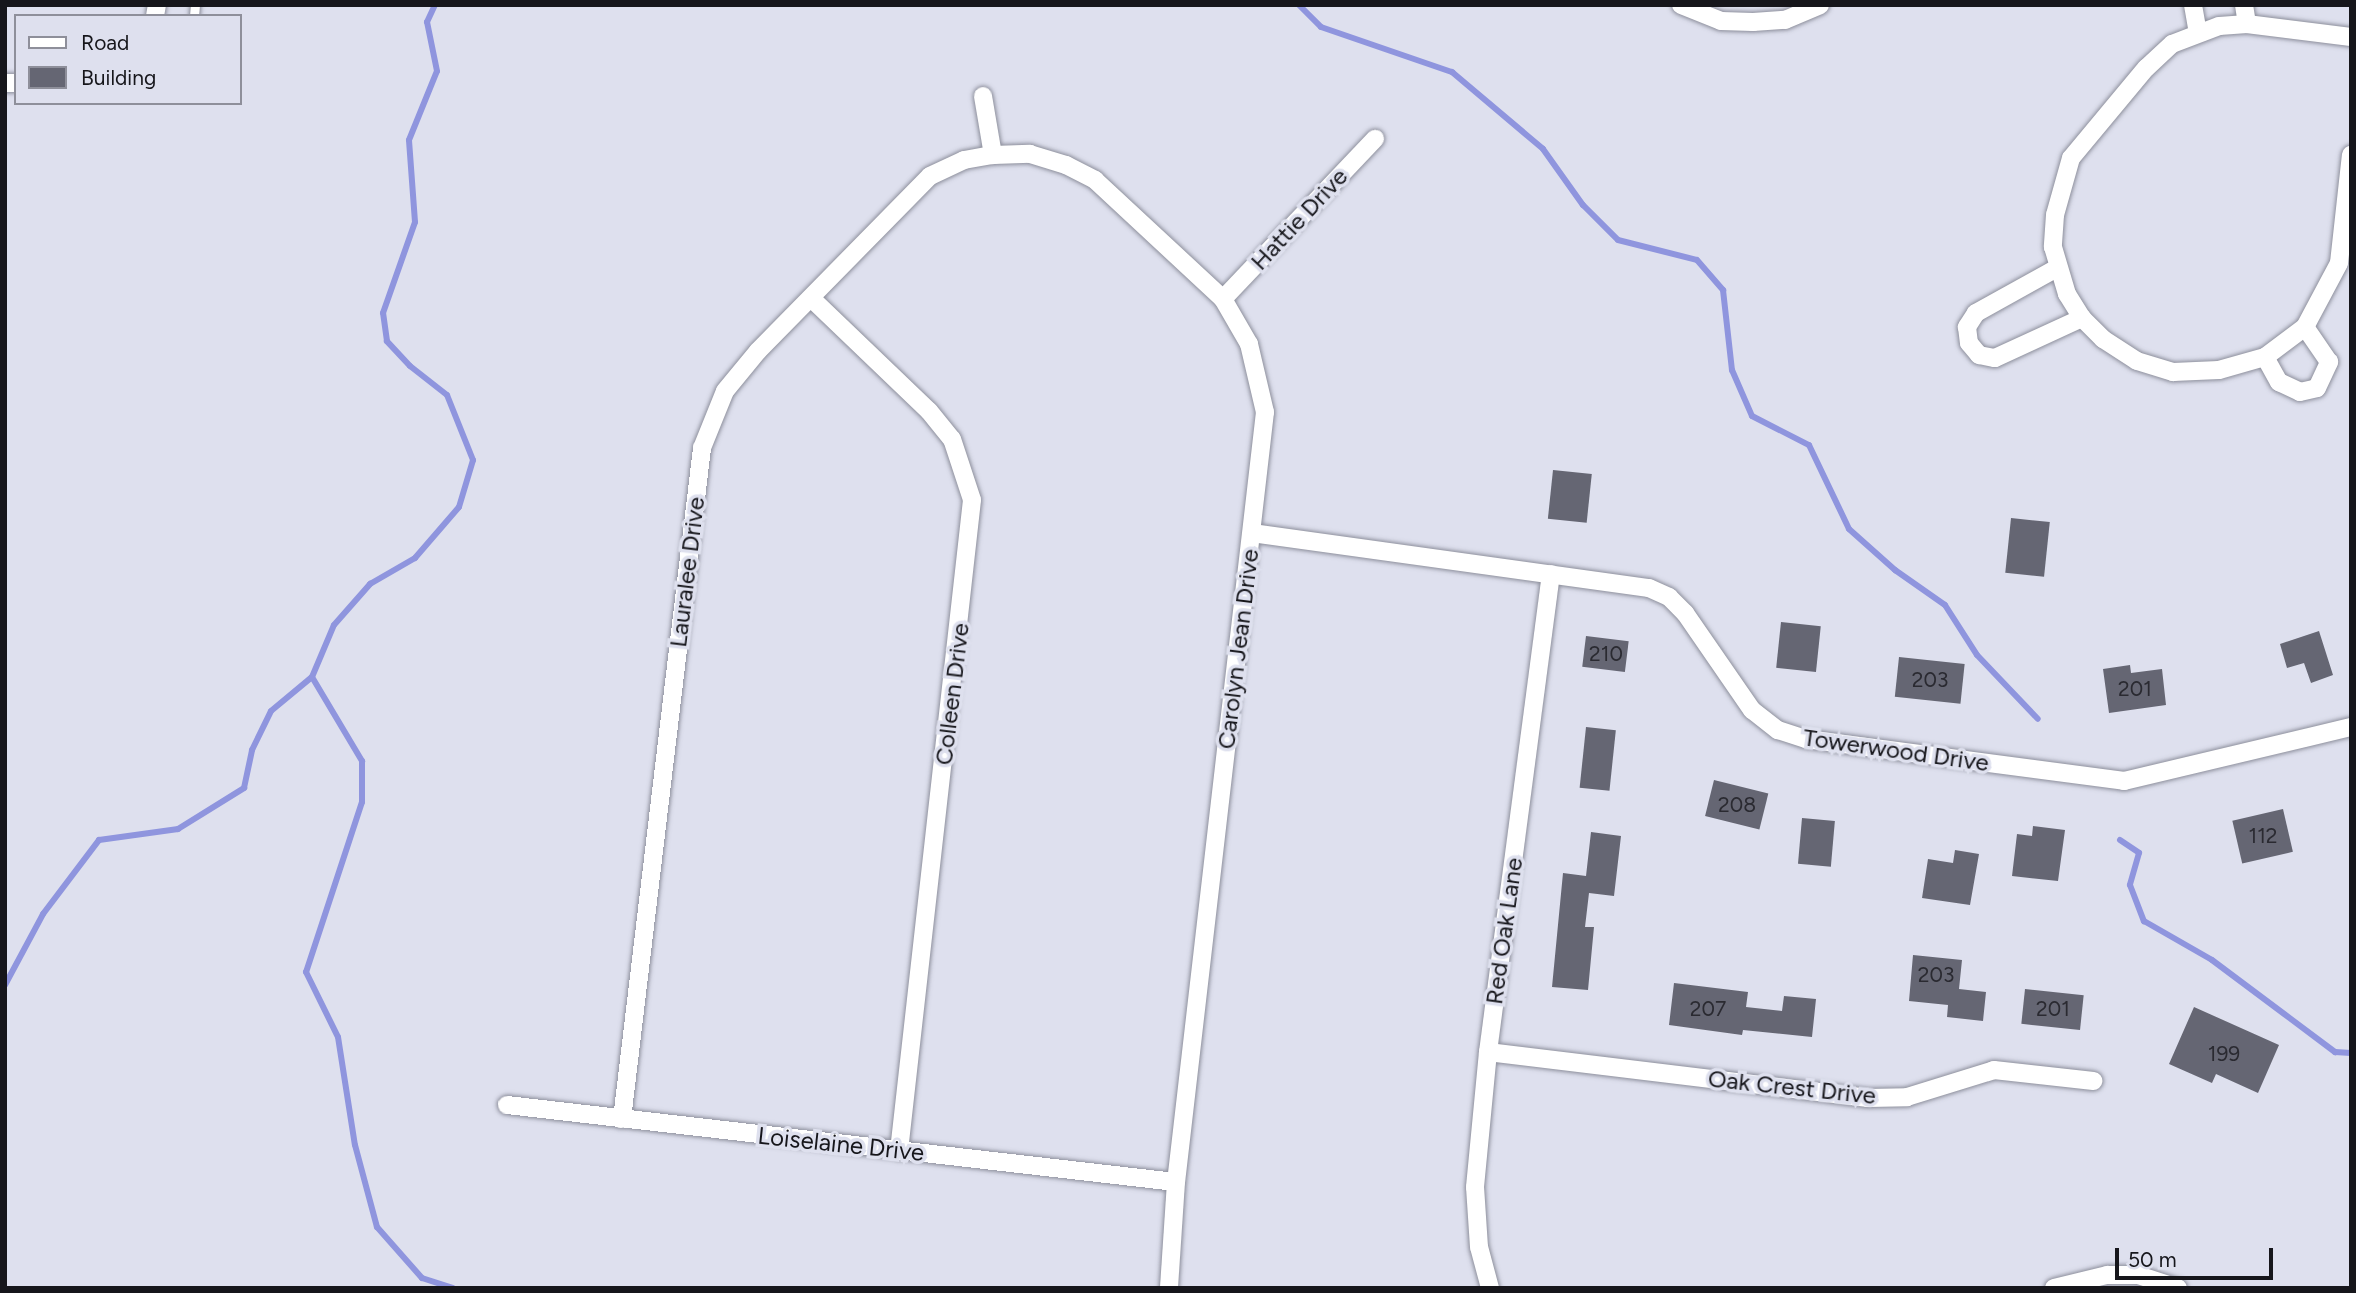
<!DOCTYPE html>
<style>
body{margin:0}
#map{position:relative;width:2356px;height:1293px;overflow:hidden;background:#dee0ee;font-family:Figtree,sans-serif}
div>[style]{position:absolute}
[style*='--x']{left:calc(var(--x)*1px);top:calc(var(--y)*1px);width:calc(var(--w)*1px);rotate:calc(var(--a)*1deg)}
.stream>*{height:6px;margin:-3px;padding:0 3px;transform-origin:3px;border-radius:3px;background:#8f95de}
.building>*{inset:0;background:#656673;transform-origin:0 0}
.roads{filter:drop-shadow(0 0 2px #8d8f9c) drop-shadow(0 0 2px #8d8f9c)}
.lane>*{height:9px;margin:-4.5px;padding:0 4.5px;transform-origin:4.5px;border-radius:4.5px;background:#fff}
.street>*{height:18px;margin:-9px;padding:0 9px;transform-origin:9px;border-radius:9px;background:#fff}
span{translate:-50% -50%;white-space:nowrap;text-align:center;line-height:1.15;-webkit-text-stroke:7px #dee0ee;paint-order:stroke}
.number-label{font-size:21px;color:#2a2a31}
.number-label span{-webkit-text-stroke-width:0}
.street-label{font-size:24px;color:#16161b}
.frame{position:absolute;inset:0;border:7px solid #16161b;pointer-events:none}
.legend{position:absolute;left:14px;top:14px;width:228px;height:91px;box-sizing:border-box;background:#dee0ee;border:2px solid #8e8f9a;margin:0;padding:9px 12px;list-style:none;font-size:21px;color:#16161b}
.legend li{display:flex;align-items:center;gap:14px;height:35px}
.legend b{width:35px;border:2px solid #8e8f9a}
.scale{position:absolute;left:2115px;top:1248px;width:158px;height:32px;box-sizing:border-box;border:4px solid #16161b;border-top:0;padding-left:9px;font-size:21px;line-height:24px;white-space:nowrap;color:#16161b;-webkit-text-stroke:5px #dee0ee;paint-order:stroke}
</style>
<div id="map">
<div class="stream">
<i style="--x:1299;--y:5;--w:31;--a:45"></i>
<i style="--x:1321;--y:27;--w:139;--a:19"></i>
<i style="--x:1452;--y:72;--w:119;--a:40.2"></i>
<i style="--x:1543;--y:149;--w:69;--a:54.5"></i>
<i style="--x:1583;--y:205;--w:49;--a:45"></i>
<i style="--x:1618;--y:240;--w:81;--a:14.2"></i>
<i style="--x:1697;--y:260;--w:40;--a:49"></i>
<i style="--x:1723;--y:290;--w:81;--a:83.6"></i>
<i style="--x:1732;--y:370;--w:50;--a:66.5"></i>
<i style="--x:1752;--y:416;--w:64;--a:27"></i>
<i style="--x:1809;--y:445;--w:93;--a:64.5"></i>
<i style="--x:1849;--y:529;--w:62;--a:41.7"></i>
<i style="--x:1895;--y:570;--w:61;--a:35"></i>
<i style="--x:1945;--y:605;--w:59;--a:57.4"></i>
<i style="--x:1977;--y:655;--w:88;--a:46.4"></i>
<i style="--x:312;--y:677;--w:98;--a:59.2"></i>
<i style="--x:362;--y:761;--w:41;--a:90"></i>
<i style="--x:362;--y:802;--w:179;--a:108.2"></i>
<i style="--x:306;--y:972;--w:72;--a:63.8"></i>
<i style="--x:338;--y:1037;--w:109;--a:81.1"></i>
<i style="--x:355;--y:1145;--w:85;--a:75"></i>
<i style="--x:377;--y:1227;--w:68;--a:48.6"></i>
<i style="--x:422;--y:1278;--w:32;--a:18"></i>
<i style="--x:2120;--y:840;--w:23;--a:34"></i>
<i style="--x:2139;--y:853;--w:33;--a:106"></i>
<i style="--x:2130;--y:885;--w:39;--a:69"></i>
<i style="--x:2144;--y:921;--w:78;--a:29.8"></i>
<i style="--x:2212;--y:960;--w:154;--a:36.8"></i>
<i style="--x:2335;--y:1052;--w:16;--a:4"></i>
<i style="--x:5;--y:985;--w:81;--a:-61.8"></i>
<i style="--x:43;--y:914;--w:93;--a:-52.9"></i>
<i style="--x:99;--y:840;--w:80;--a:-7.9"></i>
<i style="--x:178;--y:829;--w:78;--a:-31.8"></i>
<i style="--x:244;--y:788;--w:39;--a:-78"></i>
<i style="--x:252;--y:750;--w:43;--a:-64"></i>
<i style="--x:271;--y:711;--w:53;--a:-39.7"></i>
<i style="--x:312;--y:677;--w:56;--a:-67.1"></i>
<i style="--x:334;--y:625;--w:55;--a:-48.7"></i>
<i style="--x:370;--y:584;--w:52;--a:-30"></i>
<i style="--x:415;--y:558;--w:67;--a:-49.2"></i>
<i style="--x:459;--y:507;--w:49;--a:-73.4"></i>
<i style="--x:473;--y:460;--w:70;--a:-111.8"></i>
<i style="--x:447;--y:395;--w:47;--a:-141.9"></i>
<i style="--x:410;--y:366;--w:34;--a:-133"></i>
<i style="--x:387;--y:341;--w:28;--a:-98"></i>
<i style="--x:383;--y:313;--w:96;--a:-70.6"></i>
<i style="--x:415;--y:222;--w:82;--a:-94.2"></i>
<i style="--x:409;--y:140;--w:74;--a:-67.9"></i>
<i style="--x:437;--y:71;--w:50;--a:-101.5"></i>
<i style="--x:427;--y:22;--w:19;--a:-65"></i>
</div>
<div class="building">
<i style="left:1553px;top:470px;width:39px;height:49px;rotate:6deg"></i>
<i style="left:2011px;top:518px;width:39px;height:55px;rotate:6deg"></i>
<i style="left:1781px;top:622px;width:40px;height:46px;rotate:6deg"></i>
<i style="clip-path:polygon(2319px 631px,2333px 675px,2311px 683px,2304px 663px,2287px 668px,2280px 644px)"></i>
<i style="left:1586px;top:636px;width:43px;height:31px;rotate:7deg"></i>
<i style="left:1899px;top:657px;width:66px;height:40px;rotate:6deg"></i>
<i style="clip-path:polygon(2130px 665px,2131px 673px,2162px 669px,2166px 705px,2109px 713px,2103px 669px)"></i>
<i style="left:1586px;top:727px;width:30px;height:61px;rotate:6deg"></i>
<i style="left:1714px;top:780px;width:56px;height:37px;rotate:14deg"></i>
<i style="left:2283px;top:809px;width:44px;height:52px;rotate:77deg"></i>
<i style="left:1802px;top:818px;width:33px;height:46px;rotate:5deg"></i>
<i style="clip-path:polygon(2033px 826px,2065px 830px,2058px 881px,2012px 876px,2017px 834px,2032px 836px)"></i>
<i style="clip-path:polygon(1591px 832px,1621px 836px,1614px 896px,1589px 893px,1585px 927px,1594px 927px,1588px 990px,1552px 987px,1563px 873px,1586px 876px)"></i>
<i style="clip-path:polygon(1955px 850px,1979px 854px,1970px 905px,1922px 898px,1928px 859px,1953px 863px)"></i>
<i style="clip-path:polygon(1913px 955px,1962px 960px,1959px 989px,1986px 992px,1983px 1021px,1947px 1017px,1948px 1005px,1909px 1001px)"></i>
<i style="clip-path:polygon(1674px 983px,1748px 992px,1746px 1007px,1782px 1011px,1784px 996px,1816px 999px,1812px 1037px,1743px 1030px,1742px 1035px,1669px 1025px)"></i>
<i style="left:2025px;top:989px;width:59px;height:35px;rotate:6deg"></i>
<i style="clip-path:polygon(2194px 1007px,2279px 1045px,2258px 1093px,2216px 1074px,2212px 1083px,2169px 1064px)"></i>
</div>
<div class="roads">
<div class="lane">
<i style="--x:194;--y:16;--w:11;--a:-85"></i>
</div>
<div class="street">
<i style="--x:1681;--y:5;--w:43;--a:21.8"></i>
<i style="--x:1721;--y:21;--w:32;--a:2"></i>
<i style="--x:1753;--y:22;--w:32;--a:-4"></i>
<i style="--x:1785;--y:20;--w:38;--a:-23"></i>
<i style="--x:2193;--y:5;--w:27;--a:80"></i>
<i style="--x:2244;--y:5;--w:19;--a:81"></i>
<i style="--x:155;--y:16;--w:11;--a:-80"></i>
<i style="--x:2351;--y:37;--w:105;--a:-172.9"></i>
<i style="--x:2247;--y:24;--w:28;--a:176"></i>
<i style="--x:2219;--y:26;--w:50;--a:159"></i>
<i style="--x:2172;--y:44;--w:35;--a:137"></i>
<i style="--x:2146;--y:68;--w:117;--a:129.8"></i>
<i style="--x:2071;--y:158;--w:59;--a:105.7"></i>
<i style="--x:2055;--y:215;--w:32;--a:94"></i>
<i style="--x:2053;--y:247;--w:49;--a:73.4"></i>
<i style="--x:2067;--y:294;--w:28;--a:58"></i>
<i style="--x:2082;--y:318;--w:30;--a:45"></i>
<i style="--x:2103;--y:339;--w:40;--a:32.9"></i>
<i style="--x:2137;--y:361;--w:38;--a:17"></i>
<i style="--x:2173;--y:372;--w:46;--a:-2.5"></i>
<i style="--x:2219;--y:370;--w:48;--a:-15.8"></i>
<i style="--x:2265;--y:357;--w:50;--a:-36.9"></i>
<i style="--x:2305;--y:327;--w:72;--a:-62"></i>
<i style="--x:2339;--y:263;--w:109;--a:-83.7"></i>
<i style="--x:5;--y:83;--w:11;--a:0"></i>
<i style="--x:983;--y:96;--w:60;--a:80.4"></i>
<i style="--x:2057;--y:268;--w:93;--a:150.9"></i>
<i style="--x:1976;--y:313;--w:17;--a:123"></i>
<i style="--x:1967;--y:327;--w:16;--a:83"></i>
<i style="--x:1969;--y:343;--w:16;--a:50"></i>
<i style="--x:1979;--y:355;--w:16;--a:11"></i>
<i style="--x:1995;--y:358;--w:96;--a:-24.7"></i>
<i style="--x:811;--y:298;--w:163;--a:43.8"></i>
<i style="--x:929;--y:411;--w:36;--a:51"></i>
<i style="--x:952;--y:439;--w:64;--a:71.8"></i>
<i style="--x:972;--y:500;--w:655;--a:96.4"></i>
<i style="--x:1223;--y:299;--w:221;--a:-46.5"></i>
<i style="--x:2265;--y:357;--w:29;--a:61"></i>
<i style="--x:2279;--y:382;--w:23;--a:25"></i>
<i style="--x:2300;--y:392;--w:17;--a:-13"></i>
<i style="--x:2317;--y:388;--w:29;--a:-65"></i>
<i style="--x:2329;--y:362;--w:42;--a:-124.4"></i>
<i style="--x:1252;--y:533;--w:401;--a:7.9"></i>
<i style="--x:1649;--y:588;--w:22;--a:24"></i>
<i style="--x:1669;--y:597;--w:23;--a:45"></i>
<i style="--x:1685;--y:613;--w:118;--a:55.4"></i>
<i style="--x:1752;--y:710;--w:33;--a:38"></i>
<i style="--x:1778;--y:730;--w:29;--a:18"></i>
<i style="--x:1806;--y:739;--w:321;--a:7.5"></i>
<i style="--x:2124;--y:781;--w:233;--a:-13.4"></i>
<i style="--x:1488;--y:1052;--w:383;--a:6.9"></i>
<i style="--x:1868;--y:1098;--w:39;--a:-1"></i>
<i style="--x:1907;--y:1097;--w:91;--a:-17.2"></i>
<i style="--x:1994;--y:1070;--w:100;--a:6.3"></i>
<i style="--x:507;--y:1105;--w:673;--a:6.57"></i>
<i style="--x:622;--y:1119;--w:676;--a:-83.2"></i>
<i style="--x:702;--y:448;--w:61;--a:-68"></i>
<i style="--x:725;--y:391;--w:52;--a:-50.5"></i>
<i style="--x:758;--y:351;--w:245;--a:-45.5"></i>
<i style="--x:930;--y:176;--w:38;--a:-25"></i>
<i style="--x:964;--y:160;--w:29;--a:-10"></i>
<i style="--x:993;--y:155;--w:37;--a:-2"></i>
<i style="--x:1030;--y:154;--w:38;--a:17"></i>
<i style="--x:1066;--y:165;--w:33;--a:27"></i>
<i style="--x:1095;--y:180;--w:175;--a:42.9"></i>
<i style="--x:1223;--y:299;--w:52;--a:60"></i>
<i style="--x:1249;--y:344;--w:70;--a:76.8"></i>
<i style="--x:1265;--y:412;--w:775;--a:96.59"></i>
<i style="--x:1176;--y:1182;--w:106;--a:93.8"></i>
<i style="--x:1490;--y:1288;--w:42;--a:-105"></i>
<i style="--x:1479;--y:1247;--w:60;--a:-93.8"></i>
<i style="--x:1475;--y:1187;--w:136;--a:-84.5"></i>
<i style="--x:1488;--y:1052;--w:482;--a:-82.5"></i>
<i style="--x:2054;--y:1288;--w:55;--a:-13.8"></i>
<i style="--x:2107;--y:1275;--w:31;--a:0"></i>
<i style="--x:2138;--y:1275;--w:42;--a:18"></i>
</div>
</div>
<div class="number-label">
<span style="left:1606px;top:654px">210</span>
<span style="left:1930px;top:680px">203</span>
<span style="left:2135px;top:689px">201</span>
<span style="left:1737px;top:805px">208</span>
<span style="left:2263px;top:836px">112</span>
<span style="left:1936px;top:975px">203</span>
<span style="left:1708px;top:1009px">207</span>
<span style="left:2053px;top:1009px">201</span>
<span style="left:2224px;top:1054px">199</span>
</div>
<div class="street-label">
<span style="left:1299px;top:219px;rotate:-47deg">Hattie Drive</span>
<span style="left:687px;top:572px;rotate:-83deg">Lauralee Drive</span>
<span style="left:1238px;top:649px;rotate:-83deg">Carolyn Jean Drive</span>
<span style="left:952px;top:694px;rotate:-83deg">Colleen Drive</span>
<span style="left:1896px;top:750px;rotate:8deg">Towerwood Drive</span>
<span style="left:1504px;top:931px;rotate:-82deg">Red Oak Lane</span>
<span style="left:1792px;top:1087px;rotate:6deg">Oak Crest Drive</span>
<span style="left:841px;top:1144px;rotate:6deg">Loiselaine Drive</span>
</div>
<div class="frame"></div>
<ul class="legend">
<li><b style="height:9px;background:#fff"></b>Road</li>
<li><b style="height:19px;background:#656673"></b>Building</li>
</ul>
<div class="scale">50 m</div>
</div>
